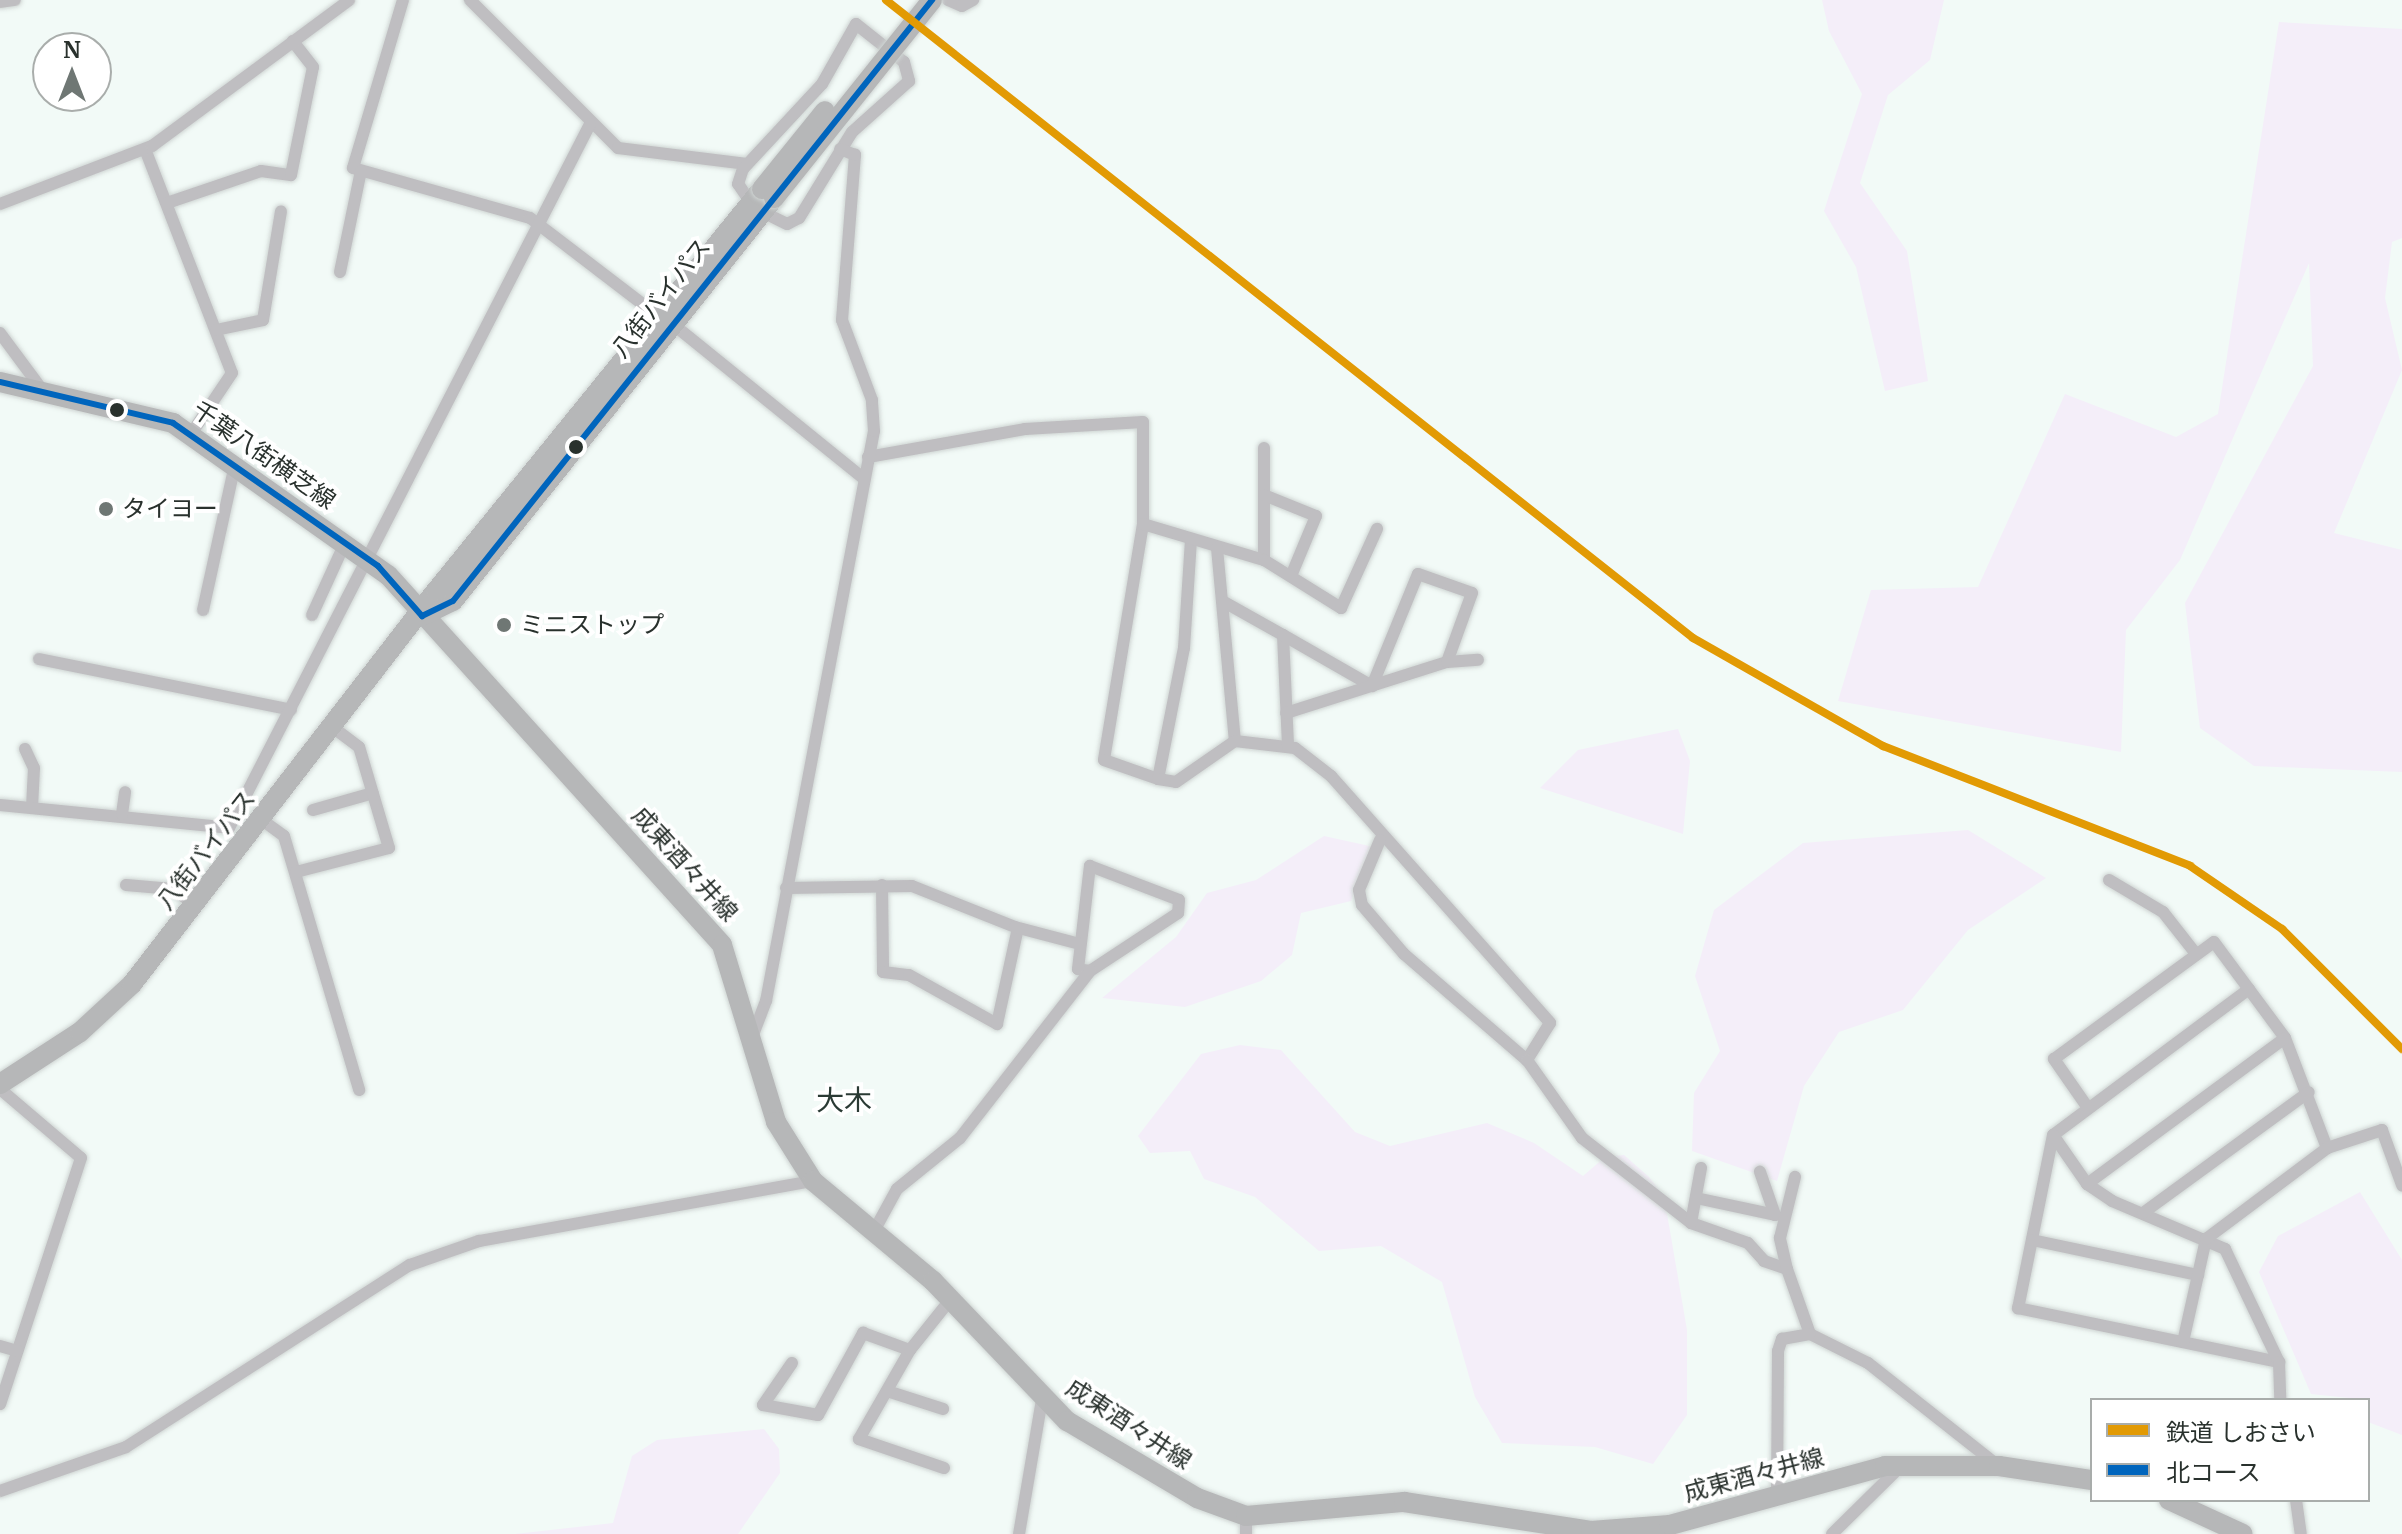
<!DOCTYPE html>
<meta charset="utf-8">
<style>
body{margin:0}
#map{position:relative;width:2402px;height:1534px;overflow:hidden;background:#f2faf7;font-family:Merriweather,"Noto Sans JP",serif}
div>[style]{position:absolute}
[style*='--x']{left:calc(var(--x)*1px);top:calc(var(--y)*1px);width:calc(var(--w)*1px);rotate:calc(var(--a)*1deg)}
.green>*{inset:0;background:#f4eef9}
.roads{filter:drop-shadow(0 0 2px #cfd5d3) drop-shadow(0 0 2px #cfd5d3)}
.minor>*{height:12px;margin:-6px;padding:0 6px;transform-origin:6px;border-radius:6px;background:#bfbec1}
.primary>*{height:20px;margin:-10px;padding:0 10px;transform-origin:10px;border-radius:10px;background:#b6b7b8}
.bridges{filter:drop-shadow(0 0 2px #cfd5d3) drop-shadow(0 0 2px #cfd5d3)}
.primary-bridge>*{height:20px;margin:-10px;padding:0 10px;transform-origin:10px;border-radius:10px;background:#b6b7b8}
.bus-1>*{height:6px;margin:-3px;padding:0 3px;transform-origin:3px;border-radius:3px;background:#0065bd}
.rail-1>*{height:8px;margin:-4px;padding:0 4px;transform-origin:4px;border-radius:4px;background:#e29a04}
.dots>*{width:22px;height:22px;translate:-50% -50%;box-sizing:border-box;border:4px solid #fff;border-radius:50%}
span{translate:-50% -50%;white-space:nowrap;text-align:center;line-height:1.15;-webkit-text-stroke:8px #fff;paint-order:stroke}
.street-label{font-size:24px;color:#29312d}
.poi-label{font-size:24px;color:#29312d}
.left{translate:0 -50%;text-align:left}
.quarter-label{font-size:28px;color:#2a3a34}
.legend{position:absolute;left:2090px;top:1398px;width:280px;height:104px;box-sizing:border-box;background:#fff;border:2px solid #a9adab;margin:0;padding:10px 14px;list-style:none;font-size:24px;color:#29312d}
.legend li{display:flex;align-items:center;gap:16px;height:40px}
.legend b{width:40px;border:2px solid #a9adab}
.north{position:absolute;left:32px;top:32px;width:80px;height:80px;box-sizing:border-box;background:#fff;border:2px solid #a9adab;border-radius:50%;rotate:0deg;font-size:22px;font-weight:700;line-height:32px;text-align:center;color:#29312d}
.north::after{content:'';display:block;margin:auto;width:28px;height:36px;background:#6f7774;clip-path:polygon(50% 0,100% 100%,50% 72%,0 100%)}
</style>
<div id="map">
<div class="green">
<i style="clip-path:polygon(1822px 0,1944px 0,1930px 60px,1888px 95px,1860px 183px,1907px 251px,1928px 381px,1885px 391px,1856px 267px,1824px 211px,1862px 94px,1829px 31px)"></i>
<i style="clip-path:polygon(2279px 22px,2402px 29px,2402px 238px,2392px 242px,2385px 298px,2402px 370px,2334px 533px,2402px 550px,2402px 772px,2254px 766px,2200px 728px,2185px 603px,2313px 366px,2309px 263px,2180px 560px,2126px 630px,2121px 752px,1838px 701px,1871px 590px,1978px 587px,2065px 394px,2176px 437px,2218px 414px)"></i>
<i style="clip-path:polygon(1678px 729px,1690px 761px,1683px 834px,1540px 788px,1578px 750px)"></i>
<i style="clip-path:polygon(1968px 830px,2046px 878px,1968px 930px,1903px 1010px,1839px 1032px,1804px 1086px,1777px 1181px,1692px 1151px,1694px 1093px,1720px 1051px,1695px 976px,1714px 910px,1803px 843px)"></i>
<i style="clip-path:polygon(1324px 836px,1374px 847px,1351px 901px,1301px 913px,1292px 955px,1261px 981px,1185px 1007px,1102px 998px,1176px 937px,1207px 893px,1256px 880px)"></i>
<i style="clip-path:polygon(1240px 1045px,1281px 1050px,1355px 1132px,1390px 1146px,1487px 1123px,1534px 1143px,1583px 1176px,1605px 1157px,1624px 1155px,1649px 1177px,1664px 1196px,1687px 1330px,1687px 1415px,1653px 1464px,1595px 1447px,1502px 1443px,1475px 1397px,1442px 1282px,1381px 1246px,1319px 1251px,1255px 1197px,1204px 1179px,1190px 1151px,1150px 1153px,1138px 1136px,1201px 1054px)"></i>
<i style="clip-path:polygon(2360px 1192px,2402px 1260px,2402px 1435px,2368px 1422px,2368px 1400px,2311px 1394px,2259px 1272px,2278px 1236px)"></i>
<i style="clip-path:polygon(764px 1429px,779px 1449px,780px 1473px,738px 1534px,515px 1534px,613px 1523px,632px 1456px,657px 1440px)"></i>
</div>
<div class="roads">
<div class="minor">
<i style="--x:403;--y:0;--w:175;--a:106.6"></i>
<i style="--x:353;--y:168;--w:184;--a:15.8"></i>
<i style="--x:530;--y:218;--w:165;--a:37.4"></i>
<i style="--x:470;--y:0;--w:209;--a:45"></i>
<i style="--x:618;--y:148;--w:130;--a:7.1"></i>
<i style="--x:948;--y:0;--w:15;--a:23"></i>
<i style="--x:962;--y:6;--w:13;--a:-29"></i>
<i style="--x:0;--y:2;--w:15;--a:-8"></i>
<i style="--x:145;--y:149;--w:240;--a:68.8"></i>
<i style="--x:232;--y:373;--w:73;--a:123.9"></i>
<i style="--x:167;--y:203;--w:99;--a:-18.8"></i>
<i style="--x:261;--y:171;--w:30;--a:8"></i>
<i style="--x:291;--y:175;--w:110;--a:-78.5"></i>
<i style="--x:313;--y:67;--w:33;--a:-128"></i>
<i style="--x:751;--y:203;--w:23;--a:-124"></i>
<i style="--x:738;--y:184;--w:16;--a:-72"></i>
<i style="--x:743;--y:169;--w:116;--a:-47.1"></i>
<i style="--x:822;--y:84;--w:69;--a:-60.5"></i>
<i style="--x:856;--y:24;--w:61;--a:38.4"></i>
<i style="--x:904;--y:62;--w:20;--a:75"></i>
<i style="--x:909;--y:81;--w:76;--a:138.2"></i>
<i style="--x:852;--y:132;--w:101;--a:121.6"></i>
<i style="--x:799;--y:218;--w:13;--a:153"></i>
<i style="--x:787;--y:224;--w:28;--a:-154"></i>
<i style="--x:0;--y:204;--w:163;--a:-20.9"></i>
<i style="--x:152;--y:146;--w:245;--a:-36.5"></i>
<i style="--x:340;--y:272;--w:103;--a:-78.3"></i>
<i style="--x:674;--y:325;--w:245;--a:39"></i>
<i style="--x:216;--y:330;--w:48;--a:-12"></i>
<i style="--x:263;--y:320;--w:110;--a:-80.6"></i>
<i style="--x:0;--y:333;--w:72;--a:53.4"></i>
<i style="--x:1264;--y:448;--w:112;--a:90"></i>
<i style="--x:868;--y:457;--w:159;--a:-10.1"></i>
<i style="--x:1025;--y:429;--w:118;--a:-3.4"></i>
<i style="--x:1143;--y:422;--w:102;--a:90"></i>
<i style="--x:1143;--y:524;--w:239;--a:99.4"></i>
<i style="--x:1104;--y:760;--w:57;--a:19.4"></i>
<i style="--x:1158;--y:779;--w:134;--a:-78.8"></i>
<i style="--x:1184;--y:648;--w:108;--a:-86.3"></i>
<i style="--x:1264;--y:495;--w:56;--a:22"></i>
<i style="--x:1316;--y:516;--w:65;--a:112.6"></i>
<i style="--x:1143;--y:524;--w:126;--a:16.6"></i>
<i style="--x:1264;--y:560;--w:91;--a:31.9"></i>
<i style="--x:1341;--y:608;--w:87;--a:-65.5"></i>
<i style="--x:1217;--y:548;--w:194;--a:84.7"></i>
<i style="--x:1235;--y:741;--w:60;--a:6.7"></i>
<i style="--x:1295;--y:748;--w:46;--a:37.9"></i>
<i style="--x:1331;--y:776;--w:330;--a:48.4"></i>
<i style="--x:1550;--y:1023;--w:44;--a:121.9"></i>
<i style="--x:1224;--y:602;--w:68;--a:29.2"></i>
<i style="--x:1283;--y:635;--w:112;--a:87.4"></i>
<i style="--x:203;--y:610;--w:148;--a:-77.6"></i>
<i style="--x:312;--y:615;--w:79;--a:-65.4"></i>
<i style="--x:1283;--y:635;--w:103;--a:29.8"></i>
<i style="--x:1372;--y:686;--w:121;--a:-67.7"></i>
<i style="--x:1418;--y:574;--w:57;--a:19.4"></i>
<i style="--x:1472;--y:593;--w:73;--a:109.9"></i>
<i style="--x:39;--y:659;--w:257;--a:11.4"></i>
<i style="--x:1286;--y:713;--w:169;--a:-17.6"></i>
<i style="--x:1447;--y:662;--w:31;--a:-4"></i>
<i style="--x:25;--y:749;--w:21;--a:65"></i>
<i style="--x:34;--y:768;--w:40;--a:92.9"></i>
<i style="--x:1158;--y:779;--w:18;--a:9"></i>
<i style="--x:1176;--y:782;--w:72;--a:-34.8"></i>
<i style="--x:0;--y:805;--w:230;--a:5.7"></i>
<i style="--x:229;--y:828;--w:791;--a:-62.85"></i>
<i style="--x:313;--y:810;--w:62;--a:-15.8"></i>
<i style="--x:122;--y:814;--w:22;--a:-82"></i>
<i style="--x:262;--y:820;--w:27;--a:36"></i>
<i style="--x:284;--y:836;--w:265;--a:73.5"></i>
<i style="--x:1380;--y:840;--w:54;--a:112.8"></i>
<i style="--x:1359;--y:890;--w:15;--a:79"></i>
<i style="--x:1362;--y:905;--w:65;--a:49.4"></i>
<i style="--x:1404;--y:954;--w:162;--a:40.8"></i>
<i style="--x:1527;--y:1060;--w:95;--a:54.8"></i>
<i style="--x:1582;--y:1138;--w:138;--a:37.9"></i>
<i style="--x:1691;--y:1223;--w:60;--a:19.3"></i>
<i style="--x:1748;--y:1243;--w:24;--a:48"></i>
<i style="--x:1764;--y:1261;--w:24;--a:19"></i>
<i style="--x:1787;--y:1269;--w:69;--a:70.5"></i>
<i style="--x:1810;--y:1334;--w:65;--a:26.6"></i>
<i style="--x:1868;--y:1363;--w:163;--a:38.3"></i>
<i style="--x:1090;--y:866;--w:95;--a:20.9"></i>
<i style="--x:1179;--y:900;--w:13;--a:94"></i>
<i style="--x:1178;--y:913;--w:105;--a:146.6"></i>
<i style="--x:1090;--y:971;--w:12;--a:-171"></i>
<i style="--x:1078;--y:969;--w:104;--a:-83.4"></i>
<i style="--x:296;--y:872;--w:96;--a:-14.5"></i>
<i style="--x:389;--y:848;--w:105;--a:-106.5"></i>
<i style="--x:359;--y:747;--w:31;--a:-143"></i>
<i style="--x:2109;--y:880;--w:63;--a:30.7"></i>
<i style="--x:2163;--y:912;--w:53;--a:51.8"></i>
<i style="--x:126;--y:885;--w:47;--a:4.9"></i>
<i style="--x:173;--y:889;--w:28;--a:35"></i>
<i style="--x:882;--y:885;--w:87;--a:89.3"></i>
<i style="--x:883;--y:972;--w:26;--a:7"></i>
<i style="--x:909;--y:975;--w:101;--a:29.1"></i>
<i style="--x:997;--y:1024;--w:98;--a:-77.7"></i>
<i style="--x:786;--y:888;--w:126;--a:-0.9"></i>
<i style="--x:912;--y:886;--w:111;--a:21.7"></i>
<i style="--x:1015;--y:927;--w:67;--a:14.7"></i>
<i style="--x:2249;--y:989;--w:244;--a:143.3"></i>
<i style="--x:2053;--y:1135;--w:177;--a:101.4"></i>
<i style="--x:2018;--y:1308;--w:267;--a:11.7"></i>
<i style="--x:751;--y:1040;--w:42;--a:-69"></i>
<i style="--x:766;--y:1001;--w:580;--a:-79.27"></i>
<i style="--x:874;--y:431;--w:31;--a:-94"></i>
<i style="--x:872;--y:400;--w:85;--a:-110.6"></i>
<i style="--x:842;--y:320;--w:166;--a:-85.5"></i>
<i style="--x:855;--y:155;--w:16;--a:-158"></i>
<i style="--x:0;--y:1089;--w:106;--a:40.4"></i>
<i style="--x:81;--y:1158;--w:259;--a:108.2"></i>
<i style="--x:2088;--y:1108;--w:60;--a:-124.8"></i>
<i style="--x:2054;--y:1059;--w:198;--a:-36.2"></i>
<i style="--x:2214;--y:942;--w:119;--a:53.5"></i>
<i style="--x:2285;--y:1038;--w:118;--a:69.1"></i>
<i style="--x:2053;--y:1135;--w:60;--a:55.2"></i>
<i style="--x:2087;--y:1184;--w:30;--a:34"></i>
<i style="--x:2112;--y:1201;--w:123;--a:23"></i>
<i style="--x:2225;--y:1249;--w:125;--a:64.5"></i>
<i style="--x:2279;--y:1362;--w:38;--a:88"></i>
<i style="--x:2087;--y:1184;--w:246;--a:-36.4"></i>
<i style="--x:1696;--y:1198;--w:81;--a:12.1"></i>
<i style="--x:1775;--y:1215;--w:46;--a:-109.2"></i>
<i style="--x:2143;--y:1213;--w:205;--a:-36.1"></i>
<i style="--x:1691;--y:1223;--w:56;--a:-79.7"></i>
<i style="--x:874;--y:1231;--w:48;--a:-61.3"></i>
<i style="--x:897;--y:1189;--w:81;--a:-39"></i>
<i style="--x:960;--y:1138;--w:212;--a:-52.1"></i>
<i style="--x:2032;--y:1240;--w:170;--a:11.9"></i>
<i style="--x:1787;--y:1269;--w:32;--a:-103"></i>
<i style="--x:1780;--y:1238;--w:63;--a:-76.2"></i>
<i style="--x:2183;--y:1342;--w:106;--a:-77.4"></i>
<i style="--x:2206;--y:1239;--w:151;--a:-36.9"></i>
<i style="--x:2327;--y:1148;--w:58;--a:-18.1"></i>
<i style="--x:2382;--y:1130;--w:59;--a:70"></i>
<i style="--x:0;--y:1346;--w:18;--a:16"></i>
<i style="--x:792;--y:1363;--w:51;--a:124.6"></i>
<i style="--x:763;--y:1405;--w:56;--a:10.3"></i>
<i style="--x:818;--y:1415;--w:94;--a:-61.2"></i>
<i style="--x:863;--y:1333;--w:50;--a:19.9"></i>
<i style="--x:887;--y:1391;--w:59;--a:17.8"></i>
<i style="--x:944;--y:1468;--w:90;--a:-161.2"></i>
<i style="--x:859;--y:1439;--w:103;--a:-60.2"></i>
<i style="--x:910;--y:1350;--w:64;--a:-51.3"></i>
<i style="--x:0;--y:1491;--w:133;--a:-19.2"></i>
<i style="--x:126;--y:1447;--w:337;--a:-32.7"></i>
<i style="--x:410;--y:1265;--w:73;--a:-19.2"></i>
<i style="--x:479;--y:1241;--w:339;--a:-10.2"></i>
<i style="--x:1777;--y:1496;--w:145;--a:-89.6"></i>
<i style="--x:1778;--y:1351;--w:13;--a:-72"></i>
<i style="--x:1782;--y:1339;--w:28;--a:-10"></i>
<i style="--x:2296;--y:1500;--w:34;--a:82"></i>
<i style="--x:1019;--y:1534;--w:137;--a:-80.3"></i>
<i style="--x:1246;--y:1534;--w:18;--a:-90"></i>
<i style="--x:1832;--y:1534;--w:97;--a:-44.6"></i>
</div>
<div class="primary">
<i style="--x:0;--y:382;--w:178;--a:13.3"></i>
<i style="--x:173;--y:423;--w:263;--a:35.3"></i>
<i style="--x:388;--y:575;--w:498;--a:47.9"></i>
<i style="--x:722;--y:945;--w:185;--a:73"></i>
<i style="--x:776;--y:1122;--w:70;--a:57.9"></i>
<i style="--x:813;--y:1181;--w:156;--a:39.8"></i>
<i style="--x:933;--y:1281;--w:194;--a:46.3"></i>
<i style="--x:1067;--y:1421;--w:151;--a:30.6"></i>
<i style="--x:1197;--y:1498;--w:52;--a:20.2"></i>
<i style="--x:1246;--y:1516;--w:159;--a:-5.1"></i>
<i style="--x:1404;--y:1502;--w:189;--a:8.8"></i>
<i style="--x:1591;--y:1531;--w:79;--a:-4.3"></i>
<i style="--x:1670;--y:1525;--w:223;--a:-15.3"></i>
<i style="--x:1885;--y:1466;--w:114;--a:0"></i>
<i style="--x:1999;--y:1466;--w:94;--a:8.6"></i>
<i style="--x:422;--y:616;--w:34;--a:-26"></i>
<i style="--x:453;--y:601;--w:515;--a:-51.46"></i>
<i style="--x:0;--y:1084;--w:95;--a:-33"></i>
<i style="--x:80;--y:1032;--w:71;--a:-42.7"></i>
<i style="--x:132;--y:984;--w:497;--a:-52.3"></i>
<i style="--x:436;--y:591;--w:518;--a:-50.96"></i>
<i style="--x:2169;--y:1500;--w:81;--a:24.7"></i>
</div>
</div>
<div class="bridges">
<div class="primary-bridge">
<i style="--x:762;--y:189;--w:100;--a:-51.1"></i>
<i style="--x:774;--y:198;--w:253;--a:-51.4"></i>
</div>
</div>
<div class="bus-1">
<i style="--x:0;--y:382;--w:178;--a:13.3"></i>
<i style="--x:173;--y:423;--w:250;--a:34.9"></i>
<i style="--x:378;--y:566;--w:67;--a:48.7"></i>
<i style="--x:422;--y:616;--w:34;--a:-26"></i>
<i style="--x:453;--y:601;--w:769;--a:-51.44"></i>
</div>
<div class="rail-1">
<i style="--x:886;--y:0;--w:1029;--a:38.33"></i>
<i style="--x:1693;--y:638;--w:219;--a:29.6"></i>
<i style="--x:1883;--y:746;--w:330;--a:21.3"></i>
<i style="--x:2190;--y:866;--w:112;--a:34.4"></i>
<i style="--x:2282;--y:929;--w:170;--a:45"></i>
</div>
<div class="dots">
<i style="left:117px;top:410px;background:#29312d"></i>
<i style="left:576px;top:447px;background:#29312d"></i>
<i style="left:106px;top:509px;background:#6f7774"></i>
<i style="left:504px;top:625px;background:#6f7774"></i>
</div>
<div class="street-label">
<span style="left:661px;top:298px;rotate:-52deg">八街バイパス</span>
<span style="left:264px;top:455px;rotate:35deg">千葉八街横芝線</span>
<span style="left:206px;top:850px;rotate:-52deg">八街バイパス</span>
<span style="left:685px;top:864px;rotate:48deg">成東酒々井線</span>
<span style="left:1129px;top:1424px;rotate:33deg">成東酒々井線</span>
<span style="left:1754px;top:1475px;rotate:-15deg">成東酒々井線</span>
</div>
<div class="poi-label">
<span class="left" style="left:122px;top:509px">タイヨー</span>
<span class="left" style="left:520px;top:625px">ミニストップ</span>
</div>
<div class="quarter-label">
<span style="left:844px;top:1100px">大木</span>
</div>
<ul class="legend">
<li><b style="height:10px;background:#e29a04"></b>鉄道 しおさい</li>
<li><b style="height:10px;background:#0065bd"></b>北コース</li>
</ul>
<div class="north">N</div>
</div>
